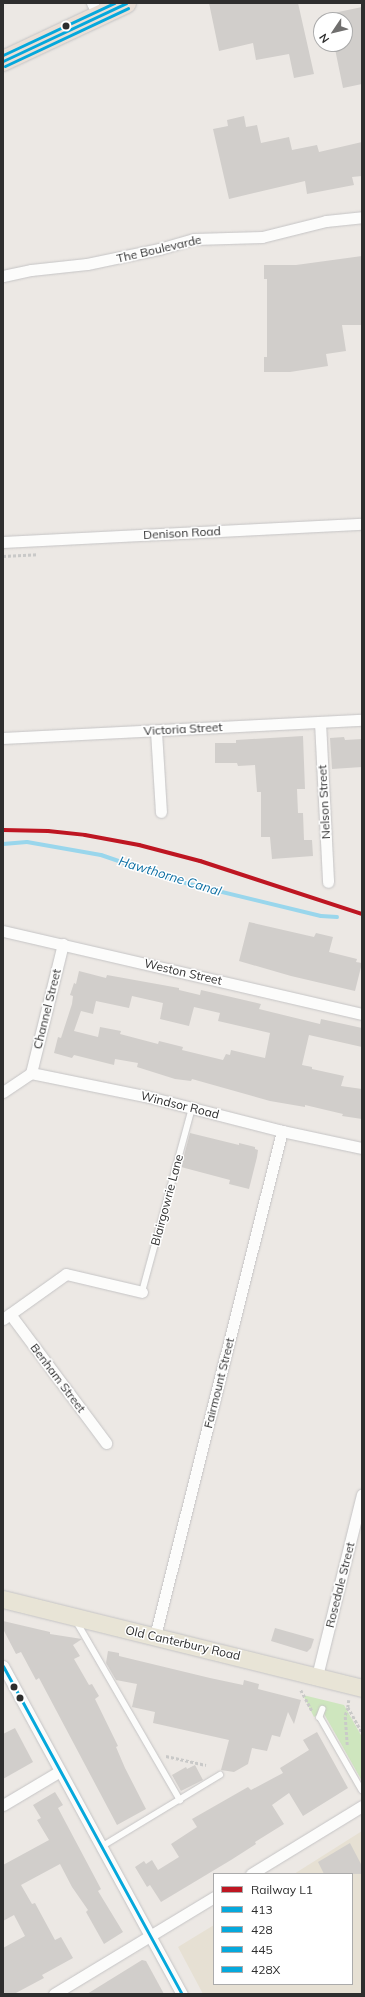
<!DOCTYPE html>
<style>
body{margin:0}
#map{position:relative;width:365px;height:1997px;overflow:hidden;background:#ece8e4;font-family:Mulish,sans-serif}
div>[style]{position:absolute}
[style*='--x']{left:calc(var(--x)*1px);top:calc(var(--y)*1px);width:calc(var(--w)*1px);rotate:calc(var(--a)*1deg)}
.education>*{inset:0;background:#e6e0d3}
.green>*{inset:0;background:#cee6be}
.stream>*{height:4px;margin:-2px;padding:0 2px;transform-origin:2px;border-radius:2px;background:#99d6ec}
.building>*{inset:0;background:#d1cecb}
.path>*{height:2.5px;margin-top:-1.25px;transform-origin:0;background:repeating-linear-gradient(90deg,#c9c9c8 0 3px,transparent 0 5px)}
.roads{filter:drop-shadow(0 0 1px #c5c4c5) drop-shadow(0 0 1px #c5c4c5)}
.lane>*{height:5.5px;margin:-2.75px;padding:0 2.75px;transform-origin:2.75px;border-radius:2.75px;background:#fcfcfb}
.street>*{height:11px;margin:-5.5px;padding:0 5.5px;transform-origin:5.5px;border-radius:5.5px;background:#fcfcfb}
.primary>*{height:17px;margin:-8.5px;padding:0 8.5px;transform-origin:8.5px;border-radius:8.5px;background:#e8e4d6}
.highway>*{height:20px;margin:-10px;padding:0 10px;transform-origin:10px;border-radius:10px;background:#eadfd6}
.bus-1>*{height:3px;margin:-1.5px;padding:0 1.5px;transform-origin:1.5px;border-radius:1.5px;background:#05a8dc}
.bus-2>*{height:3px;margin:-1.5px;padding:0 1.5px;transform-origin:1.5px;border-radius:1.5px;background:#05a8dc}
.bus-3>*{height:3px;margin:-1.5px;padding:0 1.5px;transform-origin:1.5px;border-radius:1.5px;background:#05a8dc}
.bus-4>*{height:3px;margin:-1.5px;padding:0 1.5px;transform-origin:1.5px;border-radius:1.5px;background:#05a8dc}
.rail-1>*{height:4px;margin:-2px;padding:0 2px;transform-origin:2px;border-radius:2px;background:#be1622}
.dots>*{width:11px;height:11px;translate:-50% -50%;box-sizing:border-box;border:2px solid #fff;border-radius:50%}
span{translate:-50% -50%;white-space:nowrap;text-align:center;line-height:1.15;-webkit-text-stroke:3px #fff;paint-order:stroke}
.street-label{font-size:12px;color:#2e2e2e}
.water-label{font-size:13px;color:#0d6fa3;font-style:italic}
.frame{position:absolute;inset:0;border:4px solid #2e2e2e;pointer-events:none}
.legend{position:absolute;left:213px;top:1873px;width:140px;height:112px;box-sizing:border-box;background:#fff;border:1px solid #ababab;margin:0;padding:5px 7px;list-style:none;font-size:12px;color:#2e2e2e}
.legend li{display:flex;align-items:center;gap:8px;height:20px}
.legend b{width:20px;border:1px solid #ababab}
.north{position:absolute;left:313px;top:12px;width:40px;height:40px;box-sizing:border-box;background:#fff;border:1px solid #ababab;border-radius:50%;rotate:235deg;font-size:11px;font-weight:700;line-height:16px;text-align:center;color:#2e2e2e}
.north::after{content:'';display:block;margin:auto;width:14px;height:18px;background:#706f6e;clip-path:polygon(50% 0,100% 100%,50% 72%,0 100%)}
</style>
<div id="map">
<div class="education">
<i style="clip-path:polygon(362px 1831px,362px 1994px,203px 1994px,178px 1947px,214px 1925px,214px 1984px,352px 1984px,352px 1874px,294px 1874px)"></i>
</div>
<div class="green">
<i style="clip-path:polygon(303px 1695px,344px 1705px,362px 1737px,362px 1781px,323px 1712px,314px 1717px)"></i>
</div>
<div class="stream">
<i style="--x:3;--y:844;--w:24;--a:-5"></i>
<i style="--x:27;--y:842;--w:75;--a:10"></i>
<i style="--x:101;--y:855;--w:80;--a:18.9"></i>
<i style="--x:177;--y:881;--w:148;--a:13.7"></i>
<i style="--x:321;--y:916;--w:16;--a:4"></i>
</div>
<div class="building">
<i style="clip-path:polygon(209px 3px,298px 3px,314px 74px,294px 78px,289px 54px,256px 60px,253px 43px,219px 51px)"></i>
<i style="clip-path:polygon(362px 7px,362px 84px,343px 88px,334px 44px,345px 44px,345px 20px,324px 20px,324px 15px)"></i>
<i style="clip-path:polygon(244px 116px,246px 127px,257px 125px,261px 143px,289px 137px,292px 150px,317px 145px,319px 152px,362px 142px,362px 176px,352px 177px,354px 185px,307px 194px,305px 181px,229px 199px,213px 129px,228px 126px,227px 120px)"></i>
<i style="clip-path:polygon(362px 256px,362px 325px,342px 325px,346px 351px,326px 354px,328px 366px,290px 372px,264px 372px,264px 357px,267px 357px,267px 279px,264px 279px,264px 265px,296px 265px)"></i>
<i style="clip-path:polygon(303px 736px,305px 789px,297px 789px,298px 813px,303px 813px,304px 840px,312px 840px,313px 856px,272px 859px,270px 837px,261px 837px,261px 792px,257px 792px,255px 765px,238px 766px,237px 763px,215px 763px,215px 743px,236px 743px,236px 740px)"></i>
<i style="clip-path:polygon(344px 737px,345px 740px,362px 739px,362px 767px,332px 769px,330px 738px)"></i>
<i style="clip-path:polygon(249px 922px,314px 937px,316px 933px,333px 937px,329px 952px,357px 959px,356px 962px,362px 963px,355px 991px,291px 976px,239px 961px)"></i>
<i style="clip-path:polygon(evenodd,79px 971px,106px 978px,107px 975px,179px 988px,179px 990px,200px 995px,201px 990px,261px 1004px,259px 1009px,320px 1024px,321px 1019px,362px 1028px,362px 1047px,309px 1035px,302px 1065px,312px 1067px,312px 1069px,344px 1076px,341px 1086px,362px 1089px,362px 1119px,342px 1116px,343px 1114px,305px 1105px,305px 1107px,270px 1101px,192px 1079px,191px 1081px,175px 1079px,137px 1067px,138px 1063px,115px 1059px,114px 1065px,74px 1055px,72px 1058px,54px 1053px,58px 1037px,61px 1038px,72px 1004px,73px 996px,70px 995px,74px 983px,76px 984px,79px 971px,132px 996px,163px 1003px,160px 1019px,189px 1026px,194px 1007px,220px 1013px,218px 1021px,270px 1033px,265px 1058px,231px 1050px,230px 1055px,226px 1054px,223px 1060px,182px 1050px,183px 1047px,159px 1041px,158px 1044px,120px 1034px,121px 1031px,100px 1027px,98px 1037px,74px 1031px,81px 1011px,93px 1014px,96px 1001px,129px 1008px,132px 996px)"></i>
<i style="clip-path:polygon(190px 1133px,239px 1145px,239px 1143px,255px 1147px,255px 1149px,258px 1150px,257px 1157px,249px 1189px,229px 1184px,230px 1180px,181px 1167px)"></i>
<i style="clip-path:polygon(3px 1621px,50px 1632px,50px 1634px,82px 1639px,73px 1645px,80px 1656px,74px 1659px,89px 1685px,92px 1684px,99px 1696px,95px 1699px,118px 1746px,116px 1747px,125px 1768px,146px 1809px,117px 1825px,39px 1678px,36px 1680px,21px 1652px,16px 1654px,3px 1629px)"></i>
<i style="clip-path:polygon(275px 1628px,314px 1639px,311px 1648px,307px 1652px,271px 1641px)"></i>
<i style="clip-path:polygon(108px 1651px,119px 1653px,119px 1656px,210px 1678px,243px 1685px,244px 1680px,259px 1684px,258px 1689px,301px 1700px,294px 1724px,288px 1712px,280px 1737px,272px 1735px,267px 1751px,252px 1748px,248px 1764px,234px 1772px,221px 1770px,229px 1740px,153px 1723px,155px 1712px,132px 1707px,137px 1684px,116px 1680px,106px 1663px)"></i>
<i style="clip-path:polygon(15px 1728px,33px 1762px,3px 1779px,3px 1734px)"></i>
<i style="clip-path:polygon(317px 1732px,348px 1788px,303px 1816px,289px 1793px,272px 1805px,284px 1824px,255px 1842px,256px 1844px,231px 1860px,161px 1902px,150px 1885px,147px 1887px,135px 1867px,144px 1861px,146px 1864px,152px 1860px,158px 1870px,179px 1857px,171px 1844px,197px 1827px,192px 1819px,248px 1787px,251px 1790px,283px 1773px,280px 1768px,309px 1750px,303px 1740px)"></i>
<i style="clip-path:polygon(195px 1765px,203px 1780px,181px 1791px,172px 1775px,186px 1767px,187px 1769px)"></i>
<i style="clip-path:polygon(55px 1792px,63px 1805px,58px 1808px,101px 1889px,98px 1891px,123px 1932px,104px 1944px,86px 1912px,88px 1910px,72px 1887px,60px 1864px,21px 1885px,32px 1904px,35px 1903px,55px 1940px,61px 1937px,73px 1958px,42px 1975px,44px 1978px,14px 1994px,3px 1994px,3px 1948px,25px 1936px,14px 1915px,3px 1921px,3px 1865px,49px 1840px,37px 1820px,41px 1818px,33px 1805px)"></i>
<i style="clip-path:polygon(350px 1843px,362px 1866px,362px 1874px,324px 1874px,318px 1862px)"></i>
<i style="clip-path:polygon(142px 1960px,146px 1961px,164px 1994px,87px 1994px)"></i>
</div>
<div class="path">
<i style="--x:3;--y:556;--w:35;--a:-3"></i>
<i style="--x:301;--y:1690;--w:24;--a:62"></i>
<i style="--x:349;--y:1700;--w:7;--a:98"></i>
<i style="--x:348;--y:1707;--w:29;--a:61"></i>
<i style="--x:347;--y:1745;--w:30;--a:-94"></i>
<i style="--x:345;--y:1715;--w:9;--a:-69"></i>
<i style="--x:166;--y:1756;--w:41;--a:12.7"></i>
</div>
<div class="roads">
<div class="lane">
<i style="--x:142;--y:1292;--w:191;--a:-74.8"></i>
<i style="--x:77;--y:1622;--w:206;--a:59.9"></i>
<i style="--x:323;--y:1709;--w:9;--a:111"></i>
<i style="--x:320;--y:1717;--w:84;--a:60.1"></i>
<i style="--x:101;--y:1847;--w:139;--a:-31.2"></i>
</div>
<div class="street">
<i style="--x:92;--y:3;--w:15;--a:62"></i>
<i style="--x:3;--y:276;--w:29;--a:-12"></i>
<i style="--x:31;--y:270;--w:56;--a:-6.1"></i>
<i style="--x:87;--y:264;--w:74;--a:-11.8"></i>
<i style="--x:159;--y:249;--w:36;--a:-16"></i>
<i style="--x:194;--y:239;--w:68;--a:-1.7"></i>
<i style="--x:262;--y:237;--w:66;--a:-14"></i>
<i style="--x:326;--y:221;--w:36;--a:-6"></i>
<i style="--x:3;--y:542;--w:359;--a:-2.9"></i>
<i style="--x:320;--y:722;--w:160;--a:87.1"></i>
<i style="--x:156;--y:731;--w:81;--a:86.5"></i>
<i style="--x:3;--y:738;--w:359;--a:-2.9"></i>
<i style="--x:3;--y:931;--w:368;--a:13"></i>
<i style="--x:31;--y:1073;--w:133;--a:-76.1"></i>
<i style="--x:3;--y:1092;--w:34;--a:-34"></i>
<i style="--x:31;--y:1073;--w:120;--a:11.5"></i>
<i style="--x:149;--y:1097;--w:137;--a:14.3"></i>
<i style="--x:282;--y:1131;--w:82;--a:12"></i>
<i style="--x:10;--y:1314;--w:161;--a:53.3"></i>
<i style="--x:3;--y:1319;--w:77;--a:-35.5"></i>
<i style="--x:66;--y:1274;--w:78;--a:13.3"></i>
<i style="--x:155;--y:1636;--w:521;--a:-75.88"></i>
<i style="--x:3;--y:1666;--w:374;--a:61.4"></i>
<i style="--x:317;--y:1676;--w:187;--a:-76.1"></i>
<i style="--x:3;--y:1805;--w:66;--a:-30.8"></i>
<i style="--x:251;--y:1874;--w:130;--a:-31.5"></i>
<i style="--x:54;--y:1994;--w:187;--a:-31.2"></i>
</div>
<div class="primary">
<i style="--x:3;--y:1599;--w:370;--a:13.9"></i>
</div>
<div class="highway">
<i style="--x:3;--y:61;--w:136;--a:-25.2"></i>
</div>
</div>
<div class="bus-1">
<i style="--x:3;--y:1666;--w:374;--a:61.4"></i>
</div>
<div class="bus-2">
<i style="--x:3;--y:61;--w:136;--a:-25.2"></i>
</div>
<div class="bus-3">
<i style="--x:5;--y:66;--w:136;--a:-25.2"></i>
</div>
<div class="bus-4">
<i style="--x:3;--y:55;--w:123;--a:-25.1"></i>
</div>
<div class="rail-1">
<i style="--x:3;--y:830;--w:45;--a:1.3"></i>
<i style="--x:48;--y:831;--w:37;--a:6"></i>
<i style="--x:85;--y:835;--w:55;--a:10.5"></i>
<i style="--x:139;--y:845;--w:63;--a:14.7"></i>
<i style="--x:200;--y:861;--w:170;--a:18.1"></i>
</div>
<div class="dots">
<i style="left:66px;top:26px;background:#2e2e2e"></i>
<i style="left:14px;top:1687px;background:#2e2e2e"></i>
<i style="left:20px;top:1698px;background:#2e2e2e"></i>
</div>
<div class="street-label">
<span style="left:159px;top:249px;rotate:-13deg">The Boulevarde</span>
<span style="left:182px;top:533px;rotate:-3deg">Denison Road</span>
<span style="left:183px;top:729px;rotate:-3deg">Victoria Street</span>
<span style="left:324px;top:802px;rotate:-93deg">Nelson Street</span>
<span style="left:183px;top:972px;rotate:13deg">Weston Street</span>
<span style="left:47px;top:1009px;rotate:-76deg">Channel Street</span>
<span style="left:180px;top:1105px;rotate:14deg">Windsor Road</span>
<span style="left:167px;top:1200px;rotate:-75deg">Blairgowrie Lane</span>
<span style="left:58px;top:1378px;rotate:53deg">Benham Street</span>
<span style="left:219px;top:1383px;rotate:-76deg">Fairmount Street</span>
<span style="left:340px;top:1585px;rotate:-76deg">Rosedale Street</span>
<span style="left:183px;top:1643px;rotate:13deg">Old Canterbury Road</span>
</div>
<div class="water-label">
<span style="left:170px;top:876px;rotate:17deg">Hawthorne Canal</span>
</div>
<div class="frame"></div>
<ul class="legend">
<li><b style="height:5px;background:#be1622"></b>Railway L1</li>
<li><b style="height:5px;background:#05a8dc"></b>413</li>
<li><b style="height:5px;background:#05a8dc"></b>428</li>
<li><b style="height:5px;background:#05a8dc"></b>445</li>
<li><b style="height:5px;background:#05a8dc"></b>428X</li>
</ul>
<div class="north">N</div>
</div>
